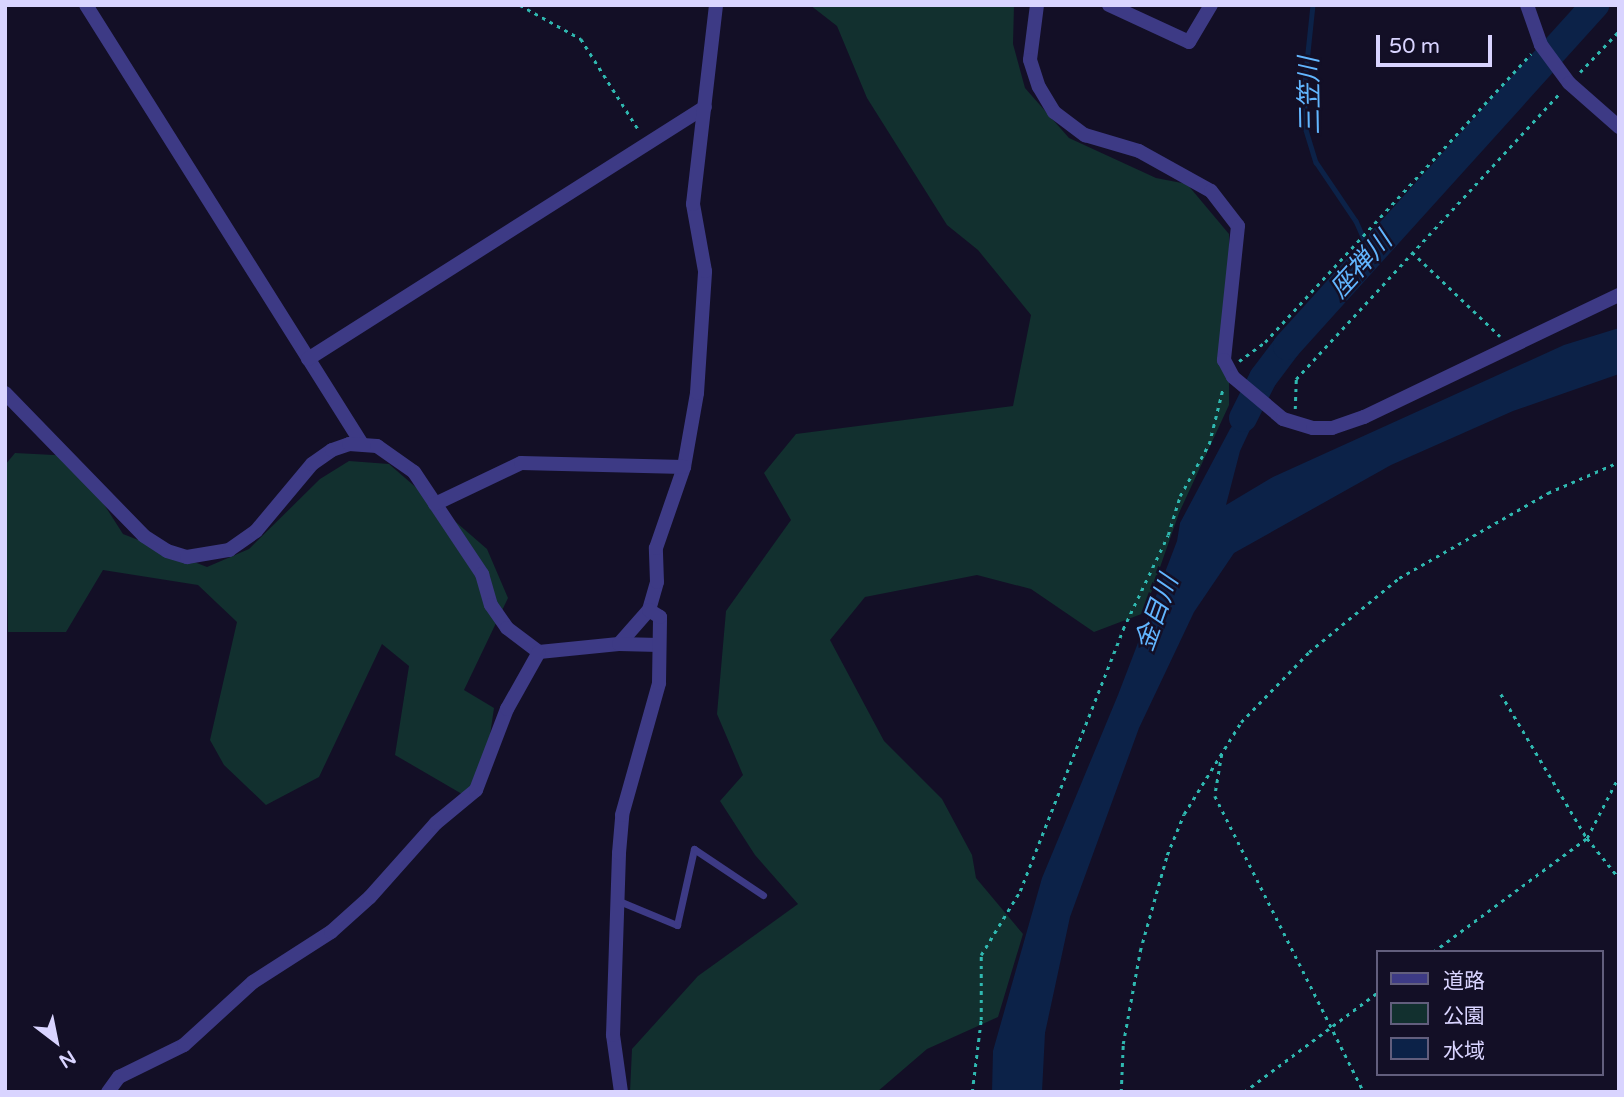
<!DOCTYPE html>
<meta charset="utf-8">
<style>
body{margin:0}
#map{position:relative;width:1624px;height:1097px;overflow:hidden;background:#130f26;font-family:"Varela Round","Noto Sans JP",sans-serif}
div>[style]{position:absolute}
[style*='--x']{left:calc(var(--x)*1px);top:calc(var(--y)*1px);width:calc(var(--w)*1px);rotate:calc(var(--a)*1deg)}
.green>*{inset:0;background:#12302f}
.water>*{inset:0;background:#0c2248}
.stream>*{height:4.5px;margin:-2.25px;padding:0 2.25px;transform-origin:2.25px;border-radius:2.25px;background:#0c2248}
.river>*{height:28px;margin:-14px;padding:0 14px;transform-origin:14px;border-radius:14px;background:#0c2248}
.path>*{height:2.5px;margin-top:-1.25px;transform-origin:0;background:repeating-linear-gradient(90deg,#2fb8b0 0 3.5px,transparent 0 8.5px)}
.lane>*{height:7px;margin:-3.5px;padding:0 3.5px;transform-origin:3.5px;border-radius:3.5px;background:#3d3a85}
.street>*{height:14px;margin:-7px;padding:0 7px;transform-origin:7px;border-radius:7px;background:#3d3a85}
span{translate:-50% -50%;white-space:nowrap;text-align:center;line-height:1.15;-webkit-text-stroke:5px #130f26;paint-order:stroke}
.water-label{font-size:26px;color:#62b6ff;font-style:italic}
.frame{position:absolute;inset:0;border:7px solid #d9d4ff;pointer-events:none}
.legend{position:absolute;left:1376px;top:950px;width:228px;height:126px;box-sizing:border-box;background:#130f26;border:2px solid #625e7d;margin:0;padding:9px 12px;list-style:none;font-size:21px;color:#d9d4ff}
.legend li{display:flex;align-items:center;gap:14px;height:35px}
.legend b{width:35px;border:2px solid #625e7d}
.north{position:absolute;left:21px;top:1006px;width:70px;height:70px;-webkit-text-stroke:5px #130f26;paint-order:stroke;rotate:148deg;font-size:19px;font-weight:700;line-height:28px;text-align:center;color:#d9d4ff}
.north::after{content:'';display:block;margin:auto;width:24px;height:32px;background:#d9d4ff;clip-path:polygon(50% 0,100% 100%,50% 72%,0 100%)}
.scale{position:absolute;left:1376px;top:35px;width:116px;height:32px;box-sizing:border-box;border:4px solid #d9d4ff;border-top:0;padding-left:9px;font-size:21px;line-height:24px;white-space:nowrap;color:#d9d4ff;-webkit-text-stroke:5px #130f26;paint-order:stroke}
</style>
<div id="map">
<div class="green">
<i style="clip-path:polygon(810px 5px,1014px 5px,1013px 44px,1025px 88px,1069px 138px,1156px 178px,1187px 184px,1229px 234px,1229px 405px,1179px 513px,1144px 613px,1094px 632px,1031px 589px,977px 575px,865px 597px,830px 640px,884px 741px,942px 799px,972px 855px,976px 878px,1023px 934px,998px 1017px,927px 1049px,877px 1092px,630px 1092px,632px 1049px,698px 976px,798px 904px,755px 855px,720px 801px,743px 775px,717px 714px,726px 611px,791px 520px,764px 473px,796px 434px,1013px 406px,1031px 315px,978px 250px,947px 225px,867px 98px,837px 26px)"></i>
<i style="clip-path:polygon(15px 453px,73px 456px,123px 534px,207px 567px,249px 549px,320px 479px,349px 461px,389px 464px,487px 549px,508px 598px,464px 690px,494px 708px,484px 776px,462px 794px,395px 755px,409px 666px,382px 644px,319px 777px,266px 805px,224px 765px,210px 740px,237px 622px,198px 585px,103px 570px,66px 632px,8px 632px,5px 465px)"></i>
</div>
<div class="water">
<i style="clip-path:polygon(1619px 328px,1619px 374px,1513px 411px,1391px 465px,1234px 553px,1194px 612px,1139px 728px,1070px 917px,1045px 1033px,1042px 1092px,992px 1092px,993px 1051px,1042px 878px,1118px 695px,1177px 541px,1180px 523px,1230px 429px,1291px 342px,1240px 451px,1226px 505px,1273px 477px,1564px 345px)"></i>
</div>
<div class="stream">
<i style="--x:1313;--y:5;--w:85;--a:96"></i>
<i style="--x:1304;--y:90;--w:40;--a:87.1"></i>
<i style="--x:1306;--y:130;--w:34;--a:73"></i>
<i style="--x:1316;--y:162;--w:71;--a:55.9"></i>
<i style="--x:1356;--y:221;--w:36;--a:66"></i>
</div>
<div class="river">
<i style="--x:1243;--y:418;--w:45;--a:-63.4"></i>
<i style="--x:1263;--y:378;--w:40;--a:-53"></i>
<i style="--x:1287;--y:346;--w:460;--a:-47.9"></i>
</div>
<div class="path">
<i style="--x:520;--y:5;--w:70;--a:29.1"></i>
<i style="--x:581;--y:39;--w:110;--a:57.6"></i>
<i style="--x:1580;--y:72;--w:57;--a:-46.4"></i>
<i style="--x:1412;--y:252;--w:122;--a:43.7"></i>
<i style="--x:1239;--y:361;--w:32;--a:-36"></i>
<i style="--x:1265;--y:342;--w:392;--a:-47.3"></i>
<i style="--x:1295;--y:409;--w:30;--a:-88"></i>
<i style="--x:1296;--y:379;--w:388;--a:-47.3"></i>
<i style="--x:1501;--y:694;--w:168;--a:59.2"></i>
<i style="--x:1587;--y:838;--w:51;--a:51.3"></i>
<i style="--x:1222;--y:754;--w:43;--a:99.5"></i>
<i style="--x:1215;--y:796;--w:331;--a:63.3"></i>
<i style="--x:1433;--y:952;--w:192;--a:-36.5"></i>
<i style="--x:1587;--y:838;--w:70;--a:-62.7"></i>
<i style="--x:972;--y:1092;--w:73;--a:-82.9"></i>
<i style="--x:981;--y:1020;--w:65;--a:-90"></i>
<i style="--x:981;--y:955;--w:75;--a:-58.6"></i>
<i style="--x:1020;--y:891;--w:282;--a:-68.5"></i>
<i style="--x:1123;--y:629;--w:104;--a:-64.4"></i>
<i style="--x:1168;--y:535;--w:41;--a:-72.9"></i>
<i style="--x:1180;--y:496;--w:60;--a:-60.9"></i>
<i style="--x:1209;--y:444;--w:58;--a:-76"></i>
<i style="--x:1121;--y:1092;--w:48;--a:-87.6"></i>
<i style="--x:1123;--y:1044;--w:95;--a:-79.6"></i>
<i style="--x:1140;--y:951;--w:100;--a:-74.3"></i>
<i style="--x:1167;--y:855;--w:44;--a:-67.5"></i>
<i style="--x:1184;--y:814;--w:108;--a:-58.2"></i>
<i style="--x:1241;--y:722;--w:98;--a:-45.8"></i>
<i style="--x:1309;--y:652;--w:117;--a:-39.4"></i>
<i style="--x:1399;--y:578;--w:172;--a:-29.7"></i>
<i style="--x:1548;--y:493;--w:77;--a:-23.6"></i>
<i style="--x:1244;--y:1092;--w:166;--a:-36.7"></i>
</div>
<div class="lane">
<i style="--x:619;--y:901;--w:63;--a:22.5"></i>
<i style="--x:677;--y:925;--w:78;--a:-77.4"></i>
<i style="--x:694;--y:849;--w:83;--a:33.7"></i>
</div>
<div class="street">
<i style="--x:86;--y:5;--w:519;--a:57.84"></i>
<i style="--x:1037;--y:5;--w:55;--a:97.3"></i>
<i style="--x:1030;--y:60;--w:28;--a:72"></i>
<i style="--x:1039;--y:87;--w:29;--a:59"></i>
<i style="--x:1054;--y:112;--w:39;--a:37"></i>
<i style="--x:1085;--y:135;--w:56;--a:16.5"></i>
<i style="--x:1139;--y:151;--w:82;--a:29.1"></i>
<i style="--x:1211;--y:191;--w:44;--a:52.4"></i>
<i style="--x:1238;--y:226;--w:135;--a:96"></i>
<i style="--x:1224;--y:360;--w:19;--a:62"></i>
<i style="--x:1233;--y:377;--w:65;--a:40"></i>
<i style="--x:1283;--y:419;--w:31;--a:17"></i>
<i style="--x:1313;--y:428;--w:19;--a:0"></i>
<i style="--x:1332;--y:428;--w:34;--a:-19"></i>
<i style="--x:1364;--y:417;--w:283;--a:-25.6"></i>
<i style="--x:1109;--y:5;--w:88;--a:24.8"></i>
<i style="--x:1189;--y:42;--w:43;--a:-59.3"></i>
<i style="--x:1527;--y:5;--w:42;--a:70.7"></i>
<i style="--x:1541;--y:45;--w:47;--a:53.6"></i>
<i style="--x:1569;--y:83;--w:67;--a:41.3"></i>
<i style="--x:308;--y:359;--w:470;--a:-32.4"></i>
<i style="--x:5;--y:393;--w:199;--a:45.8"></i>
<i style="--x:144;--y:536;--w:27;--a:33"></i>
<i style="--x:167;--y:551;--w:21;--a:17"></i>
<i style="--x:187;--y:557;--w:43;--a:-9.5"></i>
<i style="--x:229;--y:550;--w:33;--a:-35"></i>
<i style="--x:256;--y:531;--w:87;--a:-50.1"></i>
<i style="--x:312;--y:464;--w:24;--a:-35"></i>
<i style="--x:332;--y:450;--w:18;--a:-19"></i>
<i style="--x:349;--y:444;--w:28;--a:4"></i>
<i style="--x:377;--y:446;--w:45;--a:35.1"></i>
<i style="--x:414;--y:472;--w:123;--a:56.3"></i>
<i style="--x:482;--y:574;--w:32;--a:74"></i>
<i style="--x:491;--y:605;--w:28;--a:55"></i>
<i style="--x:507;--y:628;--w:40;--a:37"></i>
<i style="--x:539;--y:652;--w:80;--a:-5.7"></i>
<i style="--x:619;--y:644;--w:45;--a:-48.6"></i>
<i style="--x:649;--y:610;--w:29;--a:-74"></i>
<i style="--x:657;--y:582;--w:34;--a:-92"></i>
<i style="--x:656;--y:548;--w:86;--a:-70.9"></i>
<i style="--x:684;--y:467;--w:75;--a:-80"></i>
<i style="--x:697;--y:393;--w:122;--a:-86.2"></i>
<i style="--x:705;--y:271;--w:68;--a:-100.2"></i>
<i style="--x:693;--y:204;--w:200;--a:-83.4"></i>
<i style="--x:435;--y:504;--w:95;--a:-25.5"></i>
<i style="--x:521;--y:463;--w:163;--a:1.4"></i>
<i style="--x:619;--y:644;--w:40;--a:1.4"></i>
<i style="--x:108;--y:1092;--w:19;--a:-54"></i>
<i style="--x:119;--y:1077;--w:72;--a:-26.2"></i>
<i style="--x:184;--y:1045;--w:93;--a:-42.4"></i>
<i style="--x:253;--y:982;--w:93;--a:-32.7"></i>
<i style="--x:331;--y:932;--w:52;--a:-41.9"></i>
<i style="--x:370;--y:897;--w:99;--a:-48.3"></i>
<i style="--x:436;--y:823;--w:52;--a:-39.5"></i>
<i style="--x:476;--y:790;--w:87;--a:-69.1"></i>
<i style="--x:507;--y:709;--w:65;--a:-60.7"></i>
<i style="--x:621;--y:1092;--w:58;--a:-98"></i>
<i style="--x:613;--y:1035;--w:182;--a:-88.1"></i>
<i style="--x:619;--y:853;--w:38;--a:-85"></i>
<i style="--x:622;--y:815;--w:137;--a:-74.3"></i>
<i style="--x:659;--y:683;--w:66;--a:-89.1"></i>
<i style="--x:660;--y:617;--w:13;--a:-148"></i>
</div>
<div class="water-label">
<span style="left:1310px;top:96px;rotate:-91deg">三笠川</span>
<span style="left:1361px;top:265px;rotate:-48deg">座禅川</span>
<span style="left:1157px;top:613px;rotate:-70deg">金目川</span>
</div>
<div class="frame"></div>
<ul class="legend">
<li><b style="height:9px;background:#3d3a85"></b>道路</li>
<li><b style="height:19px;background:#12302f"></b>公園</li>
<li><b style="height:19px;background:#0c2248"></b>水域</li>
</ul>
<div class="north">N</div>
<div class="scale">50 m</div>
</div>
